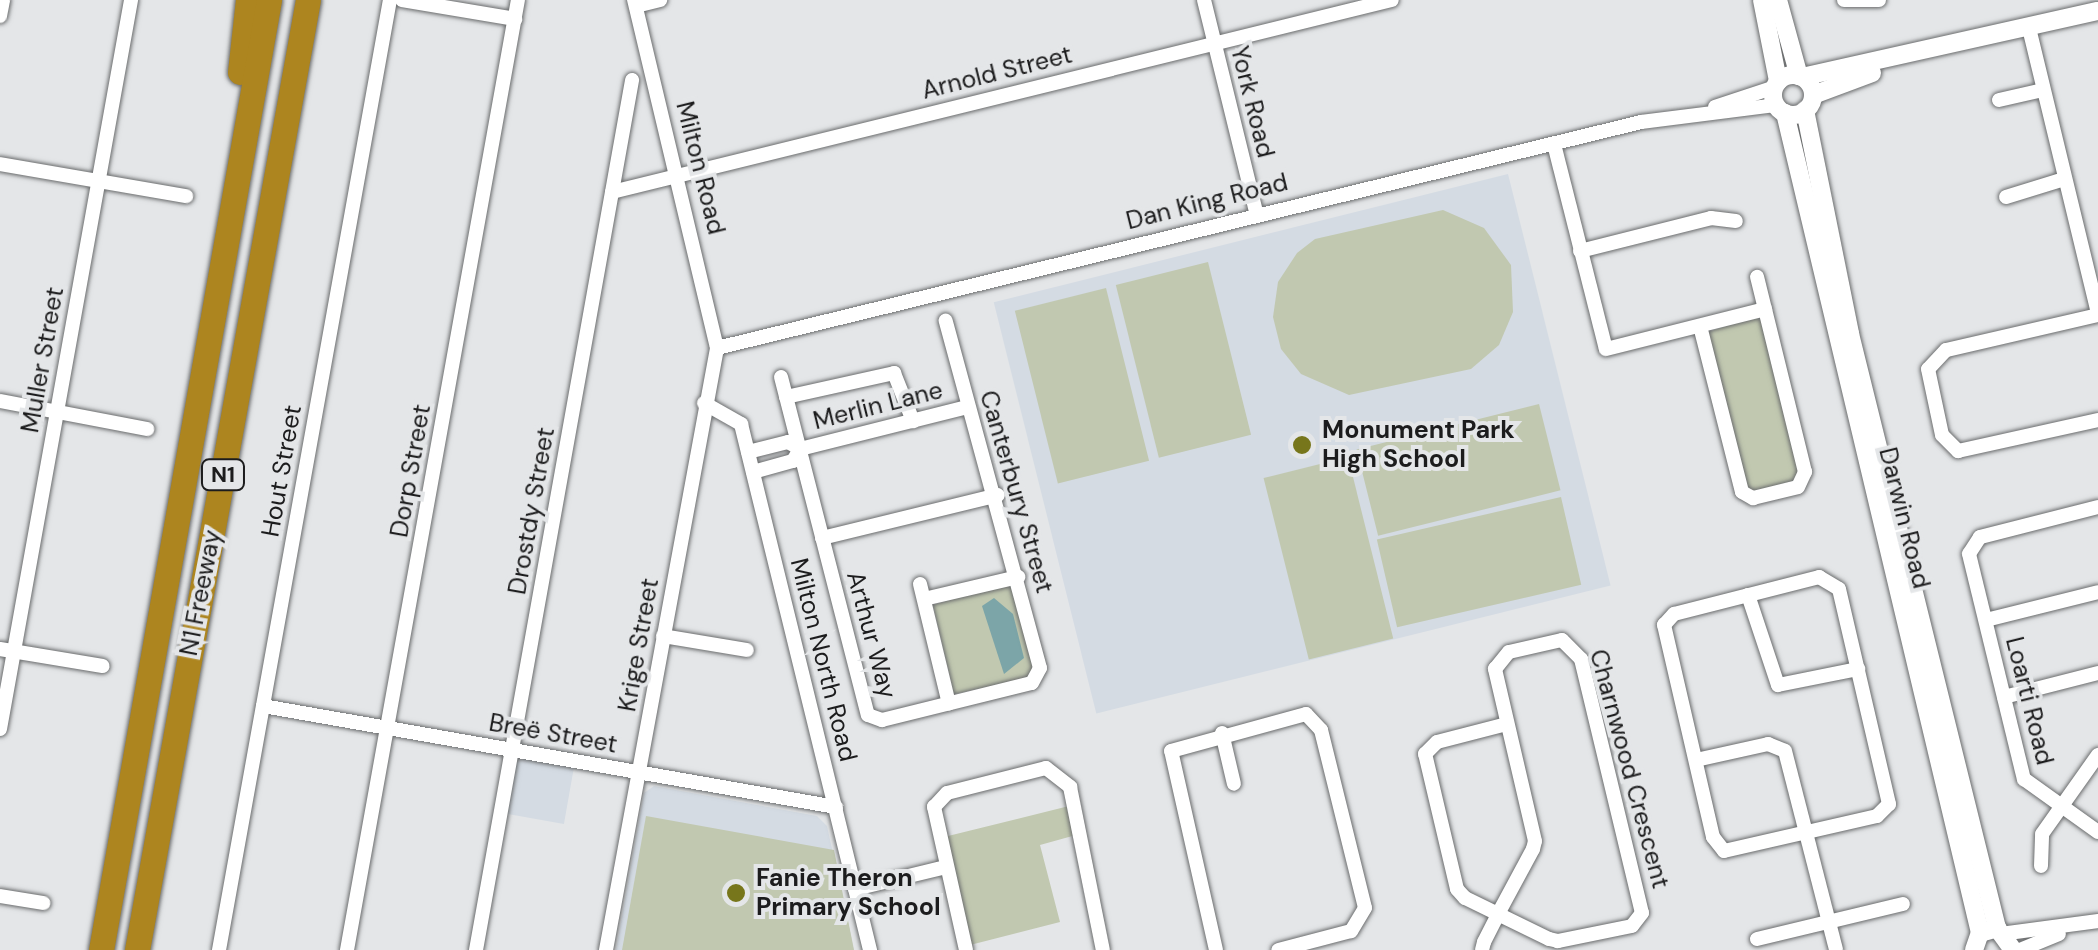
<!DOCTYPE html>
<meta charset="utf-8">
<style>
body{margin:0}
#map{position:relative;width:2098px;height:950px;overflow:hidden;background:#e4e6e8;font-family:"DM Sans",sans-serif}
div>[style]{position:absolute}
[style*='--x']{left:calc(var(--x)*1px);top:calc(var(--y)*1px);width:calc(var(--w)*1px);rotate:calc(var(--a)*1deg)}
.built>*{inset:0;background:#d4dbe3;transform-origin:0 0}
.green>*{inset:0;background:#c1c8b0;transform-origin:0 0}
.water>*{inset:0;background:#7ca5a8}
.roads{filter:drop-shadow(0 0 2px #6a6c6d) drop-shadow(0 0 2px #6a6c6d)}
.street>*{height:14px;margin:-7px;padding:0 7px;transform-origin:7px;border-radius:7px;background:#fff}
.secondary>*{height:18px;margin:-9px;padding:0 9px;transform-origin:9px;border-radius:9px;background:#fff}
.secondary>.ring{margin:-9px;padding:0;box-sizing:content-box;background:none;border:18px solid #fff;border-radius:50%}
.highway>*{height:25px;margin:-12.5px;padding:0 12.5px;transform-origin:12.5px;border-radius:12.5px;background:#ad851f}
.dots>*{width:28px;height:28px;translate:-50% -50%;box-sizing:border-box;border:5px solid #e4e6e8;border-radius:50%}
span{translate:-50% -50%;white-space:nowrap;text-align:center;line-height:1.15;-webkit-text-stroke:8px #e4e6e8;paint-order:stroke}
.shield-label span{padding:2px 8px;background:#e4e6e8;border:2px solid;border-radius:8px;-webkit-text-stroke-width:0}
.shield-label{font-size:22px;color:#1c1c1d;font-weight:700}
.street-label{font-size:25px;color:#1c1c1d}
.poi-label{font-size:25px;color:#1c1c1d;font-weight:700}
.left{translate:0 -50%;text-align:left}
</style>
<div id="map">
<div class="built">
<i style="left:1508px;top:174px;width:424px;height:530px;rotate:76deg"></i>
<i style="left:513px;top:750px;width:63px;height:64px;rotate:10deg"></i>
<i style="clip-path:polygon(654px 786px,817px 816px,827px 826px,854px 950px,616px 950px,644px 793px)"></i>
</div>
<div class="green">
<i style="clip-path:polygon(1443px 210px,1484px 228px,1511px 265px,1513px 312px,1499px 345px,1471px 369px,1349px 395px,1301px 374px,1281px 349px,1273px 317px,1278px 282px,1297px 253px,1315px 239px)"></i>
<i style="left:1208px;top:262px;width:178px;height:95px;rotate:76deg"></i>
<i style="left:1106px;top:288px;width:178px;height:94px;rotate:76deg"></i>
<i style="clip-path:polygon(1754px 317px,1762px 321px,1801px 474px,1796px 482px,1749px 492px,1708px 332px)"></i>
<i style="left:1539px;top:404px;width:89px;height:188px;rotate:76deg"></i>
<i style="left:1348px;top:457px;width:187px;height:87px;rotate:76deg"></i>
<i style="left:1561px;top:497px;width:90px;height:189px;rotate:77deg"></i>
<i style="clip-path:polygon(1003px 584px,1012px 586px,1036px 668px,1030px 678px,954px 694px,933px 605px)"></i>
<i style="clip-path:polygon(1069px 806px,1076px 835px,1040px 845px,1060px 922px,970px 945px,944px 837px)"></i>
<i style="clip-path:polygon(646px 816px,834px 850px,854px 950px,622px 950px)"></i>
</div>
<div class="water">
<i style="clip-path:polygon(994px 598px,1013px 614px,1024px 658px,1004px 674px,982px 606px)"></i>
</div>
<div class="roads">
<div class="street">
<i style="--x:402;--y:0;--w:115;--a:9.5"></i>
<i style="--x:1204;--y:0;--w:221;--a:76.2"></i>
<i style="--x:1844;--y:0;--w:35;--a:0"></i>
<i style="--x:636;--y:6;--w:25;--a:-14"></i>
<i style="--x:0;--y:16;--w:16;--a:-79"></i>
<i style="--x:2029;--y:28;--w:293;--a:76.4"></i>
<i style="--x:1999;--y:100;--w:45;--a:-12.8"></i>
<i style="--x:1715;--y:107;--w:63;--a:-18.4"></i>
<i style="--x:1554;--y:144;--w:211;--a:75.8"></i>
<i style="--x:1606;--y:349;--w:164;--a:-14.1"></i>
<i style="--x:0;--y:164;--w:189;--a:9.8"></i>
<i style="--x:612;--y:192;--w:803;--a:-13.83"></i>
<i style="--x:2006;--y:197;--w:61;--a:-17.2"></i>
<i style="--x:1580;--y:251;--w:135;--a:-14.1"></i>
<i style="--x:1711;--y:218;--w:25;--a:7"></i>
<i style="--x:2098;--y:315;--w:156;--a:167"></i>
<i style="--x:1946;--y:350;--w:26;--a:133"></i>
<i style="--x:1928;--y:369;--w:67;--a:78"></i>
<i style="--x:1942;--y:435;--w:23;--a:45"></i>
<i style="--x:1958;--y:451;--w:143;--a:-12.5"></i>
<i style="--x:1700;--y:326;--w:171;--a:75.8"></i>
<i style="--x:1742;--y:492;--w:13;--a:29"></i>
<i style="--x:1753;--y:498;--w:46;--a:-13.7"></i>
<i style="--x:1798;--y:487;--w:17;--a:-65"></i>
<i style="--x:1805;--y:472;--w:201;--a:-103.8"></i>
<i style="--x:717;--y:348;--w:951;--a:-13.74"></i>
<i style="--x:1641;--y:122;--w:135;--a:-7.2"></i>
<i style="--x:781;--y:377;--w:349;--a:75.6"></i>
<i style="--x:868;--y:715;--w:15;--a:20"></i>
<i style="--x:882;--y:720;--w:154;--a:-13.9"></i>
<i style="--x:1032;--y:683;--w:17;--a:-62"></i>
<i style="--x:1040;--y:668;--w:360;--a:-105.2"></i>
<i style="--x:786;--y:397;--w:111;--a:-12.5"></i>
<i style="--x:894;--y:373;--w:52;--a:68.4"></i>
<i style="--x:0;--y:401;--w:150;--a:10.8"></i>
<i style="--x:704;--y:403;--w:43;--a:29.6"></i>
<i style="--x:741;--y:424;--w:542;--a:76.22"></i>
<i style="--x:748;--y:452;--w:41;--a:-14"></i>
<i style="--x:788;--y:442;--w:14;--a:30"></i>
<i style="--x:800;--y:449;--w:172;--a:-14.1"></i>
<i style="--x:753;--y:472;--w:41;--a:-15.4"></i>
<i style="--x:793;--y:461;--w:14;--a:-60"></i>
<i style="--x:2098;--y:507;--w:122;--a:165.7"></i>
<i style="--x:1980;--y:537;--w:20;--a:123"></i>
<i style="--x:1969;--y:554;--w:232;--a:76.3"></i>
<i style="--x:2024;--y:779;--w:91;--a:35.6"></i>
<i style="--x:822;--y:538;--w:181;--a:-13.7"></i>
<i style="--x:1819;--y:577;--w:23;--a:31"></i>
<i style="--x:1839;--y:589;--w:221;--a:76.9"></i>
<i style="--x:1889;--y:804;--w:17;--a:135"></i>
<i style="--x:1877;--y:816;--w:157;--a:167.1"></i>
<i style="--x:1724;--y:851;--w:18;--a:-128"></i>
<i style="--x:1713;--y:837;--w:218;--a:-103"></i>
<i style="--x:1664;--y:625;--w:15;--a:-48"></i>
<i style="--x:1674;--y:614;--w:150;--a:-14.3"></i>
<i style="--x:920;--y:584;--w:123;--a:76.4"></i>
<i style="--x:1748;--y:595;--w:95;--a:71.6"></i>
<i style="--x:1778;--y:685;--w:82;--a:-11.3"></i>
<i style="--x:924;--y:599;--w:97;--a:-13.2"></i>
<i style="--x:1986;--y:620;--w:115;--a:-14"></i>
<i style="--x:663;--y:636;--w:85;--a:9.5"></i>
<i style="--x:0;--y:649;--w:104;--a:9.4"></i>
<i style="--x:2004;--y:697;--w:97;--a:-14.3"></i>
<i style="--x:263;--y:706;--w:582;--a:10"></i>
<i style="--x:0;--y:729;--w:741;--a:-79.81"></i>
<i style="--x:1222;--y:733;--w:52;--a:76.8"></i>
<i style="--x:1696;--y:760;--w:74;--a:-12.5"></i>
<i style="--x:1768;--y:744;--w:18;--a:22"></i>
<i style="--x:1785;--y:751;--w:205;--a:75.6"></i>
<i style="--x:2041;--y:866;--w:32;--a:-88"></i>
<i style="--x:2042;--y:834;--w:97;--a:-54.7"></i>
<i style="--x:855;--y:889;--w:94;--a:-13.6"></i>
<i style="--x:0;--y:896;--w:44;--a:9.2"></i>
<i style="--x:2008;--y:933;--w:91;--a:-7.6"></i>
<i style="--x:1757;--y:939;--w:150;--a:-13.5"></i>
<i style="--x:219;--y:950;--w:965;--a:-79.8"></i>
<i style="--x:347;--y:950;--w:965;--a:-79.8"></i>
<i style="--x:476;--y:950;--w:884;--a:-79.83"></i>
<i style="--x:606;--y:950;--w:612;--a:-79.55"></i>
<i style="--x:717;--y:348;--w:358;--a:-103.4"></i>
<i style="--x:966;--y:950;--w:147;--a:-102.6"></i>
<i style="--x:934;--y:807;--w:19;--a:-47"></i>
<i style="--x:947;--y:793;--w:102;--a:-14.2"></i>
<i style="--x:1046;--y:768;--w:31;--a:38"></i>
<i style="--x:1070;--y:787;--w:166;--a:78.6"></i>
<i style="--x:1216;--y:950;--w:204;--a:-102.7"></i>
<i style="--x:1171;--y:751;--w:140;--a:-15.3"></i>
<i style="--x:1306;--y:714;--w:22;--a:47"></i>
<i style="--x:1321;--y:730;--w:183;--a:76.1"></i>
<i style="--x:1365;--y:908;--w:27;--a:121"></i>
<i style="--x:1351;--y:931;--w:75;--a:165.4"></i>
<i style="--x:1482;--y:950;--w:8;--a:-76"></i>
<i style="--x:1484;--y:942;--w:31;--a:-63"></i>
<i style="--x:1498;--y:914;--w:74;--a:-61.7"></i>
<i style="--x:1533;--y:849;--w:8;--a:-76"></i>
<i style="--x:1535;--y:841;--w:177;--a:-103.1"></i>
<i style="--x:1495;--y:669;--w:22;--a:-51"></i>
<i style="--x:1509;--y:652;--w:54;--a:-12.8"></i>
<i style="--x:1562;--y:640;--w:27;--a:45"></i>
<i style="--x:1581;--y:659;--w:261;--a:76.5"></i>
<i style="--x:1642;--y:913;--w:16;--a:128"></i>
<i style="--x:1632;--y:926;--w:76;--a:168.5"></i>
<i style="--x:1558;--y:941;--w:9;--a:-167"></i>
<i style="--x:1549;--y:939;--w:57;--a:-153.9"></i>
<i style="--x:1498;--y:914;--w:37;--a:-154"></i>
<i style="--x:1465;--y:898;--w:12;--a:-132"></i>
<i style="--x:1457;--y:889;--w:139;--a:-103.3"></i>
<i style="--x:1425;--y:754;--w:17;--a:-45"></i>
<i style="--x:1437;--y:742;--w:72;--a:-14.4"></i>
<i style="--x:2020;--y:950;--w:42;--a:-22.3"></i>
</div>
<div class="secondary">
<i style="--x:1762;--y:0;--w:83;--a:78.8"></i>
<i style="--x:1778;--y:0;--w:79;--a:74.6"></i>
<i class="ring" style="left:1773px;top:75px;width:22px;height:22px"></i>
<i style="--x:1802;--y:77;--w:303;--a:-12.6"></i>
<i style="--x:1813;--y:95;--w:63;--a:-20.4"></i>
<i style="--x:1805;--y:110;--w:228;--a:78.6"></i>
<i style="--x:1850;--y:334;--w:612;--a:76.1"></i>
<i style="--x:1785;--y:113;--w:843;--a:76.62"></i>
<i style="--x:1974;--y:950;--w:18;--a:-71"></i>
<i style="--x:1980;--y:933;--w:18;--a:-16"></i>
<i style="--x:1997;--y:928;--w:27;--a:54"></i>
</div>
<div class="highway">
<i style="--x:240;--y:72;--w:72;--a:-83.7"></i>
<i style="--x:101;--y:950;--w:965;--a:-79.97"></i>
<i style="--x:137;--y:950;--w:965;--a:-79.8"></i>
</div>
</div>
<div class="dots">
<i style="left:1302px;top:445px;background:#77761b"></i>
<i style="left:736px;top:893px;background:#77761b"></i>
</div>
<div class="shield-label">
<span style="left:223px;top:475px">N1</span>
</div>
<div class="street-label">
<span style="left:997px;top:73px;rotate:-14deg">Arnold Street</span>
<span style="left:1252px;top:102px;rotate:76deg">York Road</span>
<span style="left:700px;top:168px;rotate:76deg">Milton Road</span>
<span style="left:1207px;top:202px;rotate:-14deg">Dan King Road</span>
<span style="left:43px;top:360px;rotate:-80deg">Muller Street</span>
<span style="left:878px;top:406px;rotate:-14deg">Merlin Lane</span>
<span style="left:282px;top:471px;rotate:-80deg">Hout Street</span>
<span style="left:411px;top:471px;rotate:-80deg">Dorp Street</span>
<span style="left:1016px;top:492px;rotate:74deg">Canterbury Street</span>
<span style="left:532px;top:511px;rotate:-80deg">Drostdy Street</span>
<span style="left:1904px;top:518px;rotate:76deg">Darwin Road</span>
<span style="left:201px;top:593px;rotate:-79deg">N1 Freeway</span>
<span style="left:871px;top:635px;rotate:75deg">Arthur Way</span>
<span style="left:639px;top:645px;rotate:-80deg">Krige Street</span>
<span style="left:823px;top:660px;rotate:76deg">Milton North Road</span>
<span style="left:2029px;top:701px;rotate:76deg">Loarti Road</span>
<span style="left:553px;top:734px;rotate:10deg">Breë Street</span>
<span style="left:1629px;top:769px;rotate:75deg">Charnwood Crescent</span>
</div>
<div class="poi-label">
<span class="left" style="left:1322px;top:445px">Monument Park<br>High School</span>
<span class="left" style="left:756px;top:893px">Fanie Theron<br>Primary School</span>
</div>
</div>
